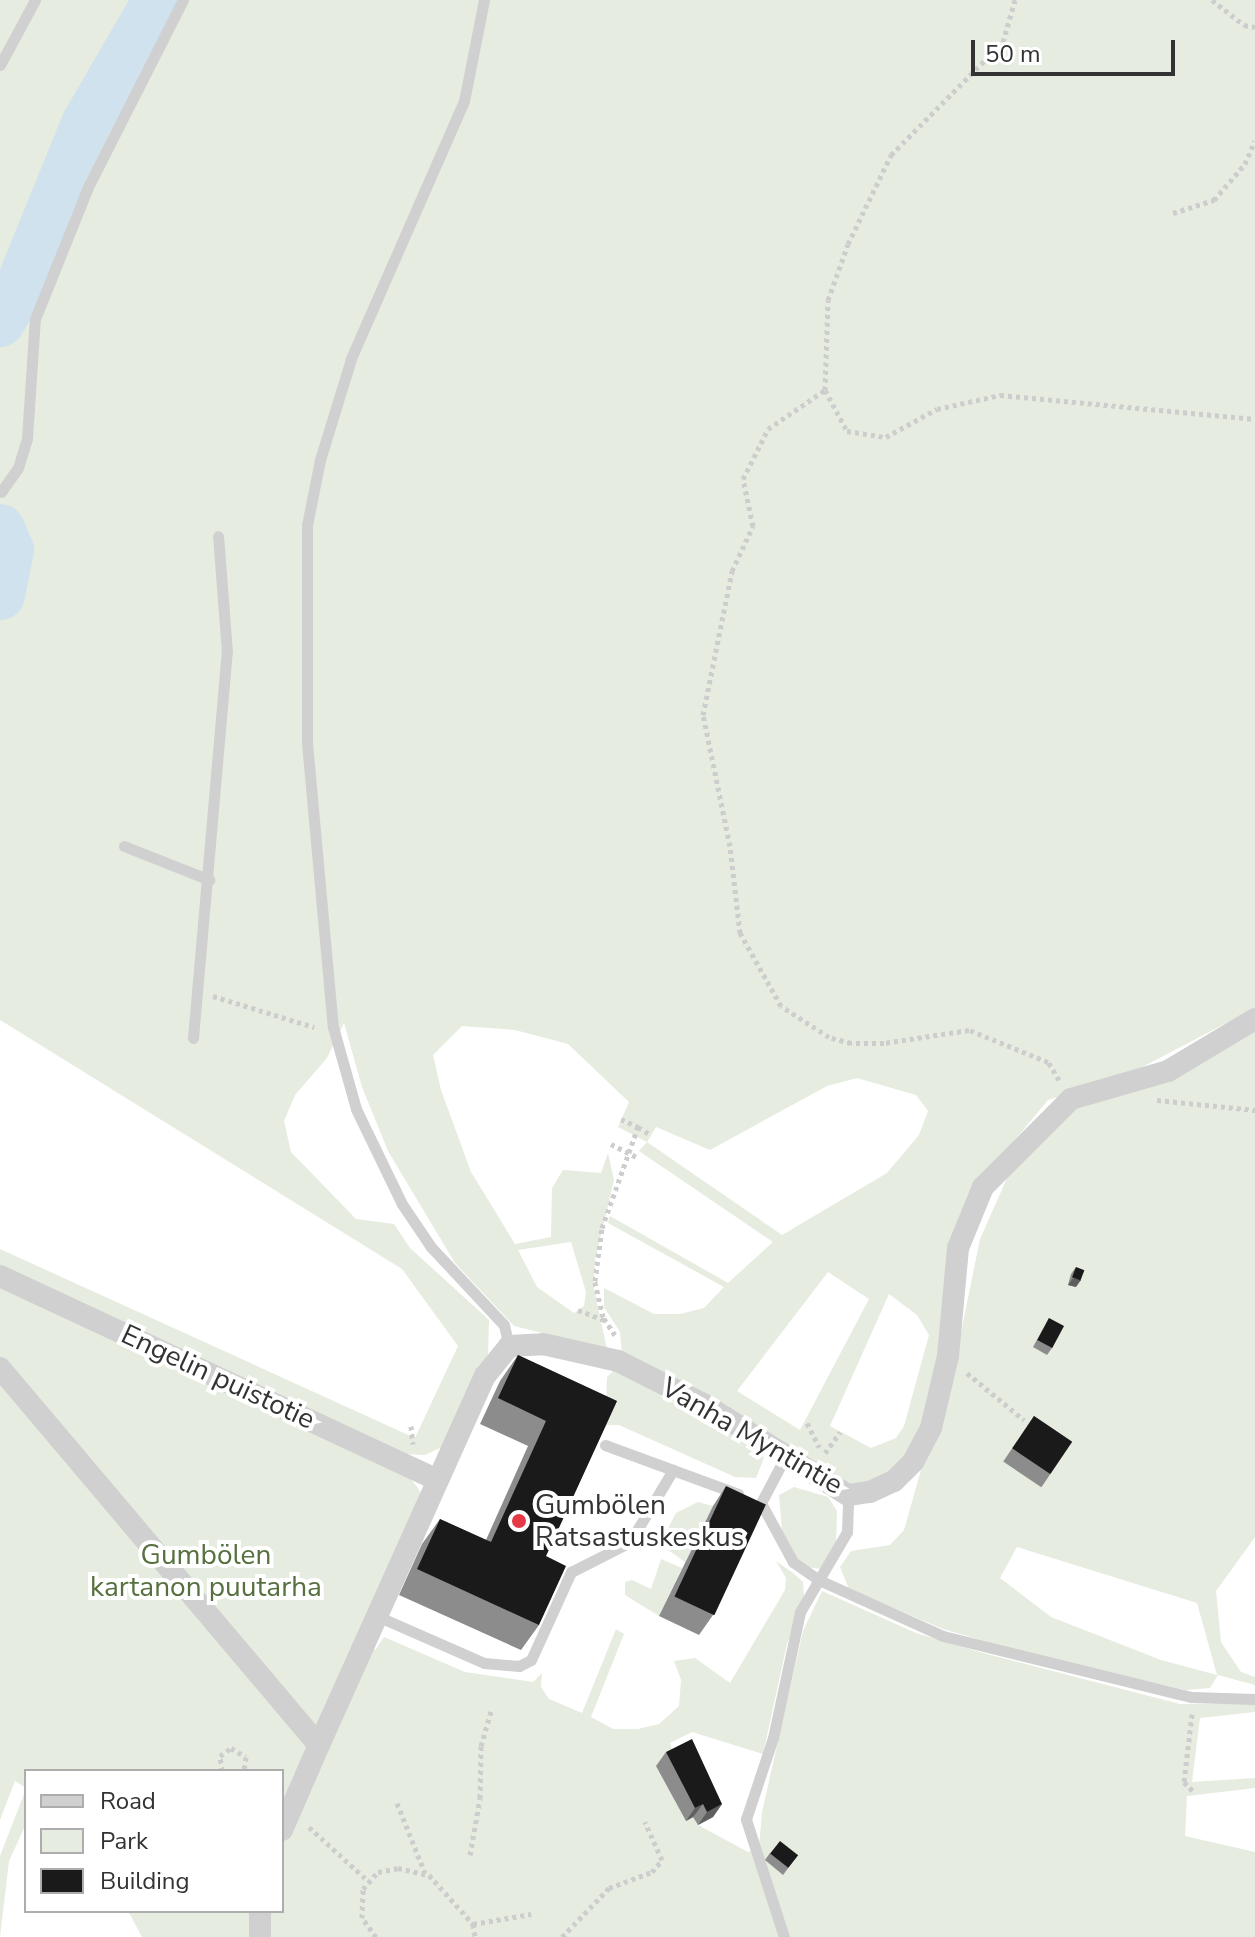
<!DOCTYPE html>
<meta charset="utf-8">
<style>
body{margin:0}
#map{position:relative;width:1255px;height:1937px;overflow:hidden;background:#fff;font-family:"Nunito Sans",sans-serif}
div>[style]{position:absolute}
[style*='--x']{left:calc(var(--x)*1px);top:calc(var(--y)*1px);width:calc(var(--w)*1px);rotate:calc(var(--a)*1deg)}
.green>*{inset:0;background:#e6ecdf}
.river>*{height:50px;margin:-25px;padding:0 25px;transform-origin:25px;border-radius:25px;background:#cfe2ee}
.path>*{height:5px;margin-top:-2.5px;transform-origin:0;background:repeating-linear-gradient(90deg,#cdcdcd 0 4px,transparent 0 8px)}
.service>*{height:11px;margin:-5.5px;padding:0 5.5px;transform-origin:5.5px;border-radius:5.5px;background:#d0d0d0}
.minor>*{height:22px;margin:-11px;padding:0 11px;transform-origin:11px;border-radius:11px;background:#d0d0d0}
.wall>*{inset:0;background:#8c8c8c;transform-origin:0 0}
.shaded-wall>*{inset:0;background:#5f5f5f}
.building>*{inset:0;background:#1a1a1a;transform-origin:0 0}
.dots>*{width:22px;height:22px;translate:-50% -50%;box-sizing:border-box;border:4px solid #fff;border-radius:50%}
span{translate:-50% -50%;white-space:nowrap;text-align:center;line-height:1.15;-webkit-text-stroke:8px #fff;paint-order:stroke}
.street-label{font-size:28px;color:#333}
.poi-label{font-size:28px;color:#333}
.left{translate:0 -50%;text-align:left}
.park-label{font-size:28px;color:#56703f}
.legend{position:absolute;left:24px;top:1769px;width:260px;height:144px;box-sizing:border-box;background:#fff;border:2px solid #adadad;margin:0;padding:10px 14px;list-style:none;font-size:24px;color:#333}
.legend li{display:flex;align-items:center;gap:16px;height:40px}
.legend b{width:40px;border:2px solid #adadad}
.scale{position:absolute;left:971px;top:40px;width:204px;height:36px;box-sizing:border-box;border:4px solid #333;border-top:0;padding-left:10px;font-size:24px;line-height:28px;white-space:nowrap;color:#333;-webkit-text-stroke:6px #fff;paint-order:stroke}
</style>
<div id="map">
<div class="green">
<i style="clip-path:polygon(evenodd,0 0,1255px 0,1255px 1008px,1129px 1074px,1048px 1100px,979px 1183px,939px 1378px,904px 1468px,858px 1485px,836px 1480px,622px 1354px,620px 1332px,604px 1307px,604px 1288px,654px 1314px,680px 1314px,704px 1308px,724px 1287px,608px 1223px,610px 1216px,728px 1283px,773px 1242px,639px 1151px,647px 1142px,618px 1127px,629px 1102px,568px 1044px,515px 1030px,462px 1026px,433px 1055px,441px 1090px,471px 1172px,515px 1244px,551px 1237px,552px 1188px,563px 1170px,601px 1173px,608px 1153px,614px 1180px,595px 1260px,594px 1289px,607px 1349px,514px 1326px,455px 1263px,388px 1151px,362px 1087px,344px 1023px,327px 1058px,295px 1095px,284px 1121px,291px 1152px,356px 1219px,394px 1224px,410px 1248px,489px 1320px,488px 1357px,442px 1447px,425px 1455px,404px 1454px,0 1265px,0 1249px,415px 1438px,458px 1346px,402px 1269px,0 1020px,0 0,857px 1078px,916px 1095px,928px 1111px,919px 1135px,887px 1173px,782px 1235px,647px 1142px,656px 1127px,710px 1150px,827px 1086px,857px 1078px,0 0,571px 1242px,586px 1292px,584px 1306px,574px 1313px,537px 1287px,518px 1250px,571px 1242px,0 0,828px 1272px,869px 1299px,800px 1430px,737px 1391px,828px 1272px,0 0,889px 1294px,917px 1315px,929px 1335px,904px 1426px,896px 1438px,871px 1448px,830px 1426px,889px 1294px)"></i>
<i style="clip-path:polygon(evenodd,1255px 1031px,1255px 1537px,1216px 1591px,1221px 1642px,1241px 1672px,1255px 1677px,1255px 1685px,1218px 1675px,1210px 1688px,1186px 1690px,1021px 1652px,943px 1629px,849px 1589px,840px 1567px,851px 1551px,890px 1545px,904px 1530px,921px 1470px,943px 1421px,980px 1239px,1008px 1176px,1067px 1111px,1196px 1065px,1255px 1031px,1017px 1547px,1197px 1603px,1217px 1675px,1161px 1660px,1051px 1617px,1000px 1578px,1017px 1547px)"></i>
<i style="clip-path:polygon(0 1283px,411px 1479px,420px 1491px,420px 1507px,363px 1645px,375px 1650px,384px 1637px,465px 1672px,533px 1682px,542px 1673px,541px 1687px,549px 1699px,582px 1713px,616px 1629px,624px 1634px,591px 1717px,613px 1729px,638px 1729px,659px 1724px,679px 1706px,681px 1680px,674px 1661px,695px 1658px,730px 1683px,785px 1590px,786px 1578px,776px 1561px,793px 1573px,803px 1582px,804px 1598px,787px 1644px,763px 1754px,692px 1732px,670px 1743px,698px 1825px,748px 1852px,759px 1847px,762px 1812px,803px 1631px,822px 1591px,916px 1633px,983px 1653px,1180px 1704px,1255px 1703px,1255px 1712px,1200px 1718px,1192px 1782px,1255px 1778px,1255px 1788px,1187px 1796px,1185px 1836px,1255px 1852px,1255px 1937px,142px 1937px,128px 1911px,282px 1911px,282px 1771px,26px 1771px,26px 1788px,15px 1781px,0 1820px)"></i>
<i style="clip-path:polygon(615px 1369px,677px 1397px,760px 1449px,764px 1458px,756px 1478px,735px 1477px,619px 1425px,605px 1425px,607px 1377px)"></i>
<i style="clip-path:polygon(794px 1487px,828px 1497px,837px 1511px,836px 1545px,821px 1569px,807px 1567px,795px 1558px,782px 1530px,779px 1495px)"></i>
<i style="clip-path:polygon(698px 1502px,713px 1506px,685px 1562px,664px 1547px,663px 1538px,676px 1513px)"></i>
<i style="clip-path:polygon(661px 1559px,682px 1568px,659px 1616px,625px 1595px,625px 1582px,632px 1580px,651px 1589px)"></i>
<i style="clip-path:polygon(26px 1789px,26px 1824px,9px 1861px,0 1937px,0 1856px)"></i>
</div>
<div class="river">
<i style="--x:0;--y:322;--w:38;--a:-60"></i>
<i style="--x:19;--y:289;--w:178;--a:-67.9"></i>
<i style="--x:86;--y:124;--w:143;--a:-59.9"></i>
<i style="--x:0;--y:529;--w:23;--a:67"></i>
<i style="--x:9;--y:550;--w:46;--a:101.3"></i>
</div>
<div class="path">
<i style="--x:1212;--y:0;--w:41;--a:38"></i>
<i style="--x:1244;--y:25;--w:11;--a:10"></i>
<i style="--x:1173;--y:213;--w:43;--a:-17.6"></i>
<i style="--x:1214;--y:200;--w:48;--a:-49.3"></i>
<i style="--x:1245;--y:164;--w:25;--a:-67"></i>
<i style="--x:825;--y:390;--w:90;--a:-88.1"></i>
<i style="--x:828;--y:300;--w:59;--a:-70.3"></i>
<i style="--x:848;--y:244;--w:99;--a:-64.2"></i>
<i style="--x:891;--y:155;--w:159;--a:-45.3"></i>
<i style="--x:1003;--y:42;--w:44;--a:-74.1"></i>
<i style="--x:213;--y:996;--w:106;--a:17.1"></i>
<i style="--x:1059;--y:1080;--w:21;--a:-121"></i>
<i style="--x:1048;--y:1062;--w:85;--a:-157.9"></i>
<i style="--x:969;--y:1030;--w:86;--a:171.3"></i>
<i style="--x:884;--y:1043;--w:33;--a:180"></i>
<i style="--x:851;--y:1043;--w:23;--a:-165"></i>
<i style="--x:829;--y:1037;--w:57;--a:-147.1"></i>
<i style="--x:781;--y:1006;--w:84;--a:-119.3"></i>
<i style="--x:740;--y:933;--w:88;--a:-96.6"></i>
<i style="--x:730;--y:846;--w:134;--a:-101.6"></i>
<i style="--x:703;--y:715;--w:147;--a:-78.6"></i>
<i style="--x:732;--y:571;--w:50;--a:-65"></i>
<i style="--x:753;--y:526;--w:48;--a:-102"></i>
<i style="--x:743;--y:479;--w:56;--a:-63.4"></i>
<i style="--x:768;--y:429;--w:69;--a:-34.4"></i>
<i style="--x:825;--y:390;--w:47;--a:61.8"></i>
<i style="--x:847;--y:431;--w:39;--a:9"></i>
<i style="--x:886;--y:437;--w:58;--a:-28.8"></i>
<i style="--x:937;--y:409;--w:65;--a:-12.5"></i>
<i style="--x:1000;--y:395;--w:256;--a:5.4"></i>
<i style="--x:1157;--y:1100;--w:99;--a:5.8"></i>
<i style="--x:621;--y:1119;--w:19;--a:25"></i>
<i style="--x:611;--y:1144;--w:28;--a:27"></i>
<i style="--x:578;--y:1310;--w:30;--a:21"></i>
<i style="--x:615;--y:1335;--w:22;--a:-124"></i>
<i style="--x:603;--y:1317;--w:37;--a:-103"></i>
<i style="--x:595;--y:1281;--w:53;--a:-82.5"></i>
<i style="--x:602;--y:1228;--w:107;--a:-70.4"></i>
<i style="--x:638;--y:1127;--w:15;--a:32"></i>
<i style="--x:967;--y:1373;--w:74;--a:39.5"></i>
<i style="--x:807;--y:1423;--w:27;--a:63"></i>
<i style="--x:411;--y:1426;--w:18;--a:84"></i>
<i style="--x:825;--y:1453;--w:26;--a:-54"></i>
<i style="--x:1192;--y:1714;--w:68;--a:96.7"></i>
<i style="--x:1184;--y:1782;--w:14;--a:45"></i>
<i style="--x:222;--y:1771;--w:15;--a:-98"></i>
<i style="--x:220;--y:1756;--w:14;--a:-36"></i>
<i style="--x:231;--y:1748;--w:17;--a:31"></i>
<i style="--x:246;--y:1757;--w:14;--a:98"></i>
<i style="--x:397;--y:1803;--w:75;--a:68.2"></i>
<i style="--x:309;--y:1827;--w:79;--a:42.4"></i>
<i style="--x:470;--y:1855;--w:58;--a:-80"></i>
<i style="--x:480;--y:1798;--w:52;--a:-88.9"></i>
<i style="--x:481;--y:1746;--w:36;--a:-74"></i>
<i style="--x:473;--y:1924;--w:59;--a:-9.8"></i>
<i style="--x:376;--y:1937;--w:24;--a:-126"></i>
<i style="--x:362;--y:1918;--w:29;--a:-88"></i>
<i style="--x:363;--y:1889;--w:23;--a:-49"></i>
<i style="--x:378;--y:1872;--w:20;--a:-11"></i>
<i style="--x:398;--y:1868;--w:32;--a:13"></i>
<i style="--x:429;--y:1875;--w:66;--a:48.1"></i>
<i style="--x:473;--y:1924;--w:13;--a:81"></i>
<i style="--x:562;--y:1937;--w:68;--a:-46.2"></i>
<i style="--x:609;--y:1888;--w:46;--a:-20.4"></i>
<i style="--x:652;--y:1872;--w:16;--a:-50"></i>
<i style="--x:662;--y:1860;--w:42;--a:-114.1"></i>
</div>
<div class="service">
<i style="--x:484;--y:0;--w:103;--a:101.2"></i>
<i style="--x:464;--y:101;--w:282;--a:113.7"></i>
<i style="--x:351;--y:359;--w:106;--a:107.1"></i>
<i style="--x:320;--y:460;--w:66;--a:101.3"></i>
<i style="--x:307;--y:525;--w:218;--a:90"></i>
<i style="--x:307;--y:743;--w:285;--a:84.8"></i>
<i style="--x:333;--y:1027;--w:85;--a:74.3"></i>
<i style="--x:356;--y:1109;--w:106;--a:64.2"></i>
<i style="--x:402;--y:1204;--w:52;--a:56"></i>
<i style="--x:431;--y:1247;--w:107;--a:46.9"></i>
<i style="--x:504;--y:1325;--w:22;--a:77"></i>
<i style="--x:0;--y:65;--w:74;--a:-61.7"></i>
<i style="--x:1;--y:492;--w:29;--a:-55"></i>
<i style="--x:18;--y:468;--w:31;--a:-73"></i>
<i style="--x:27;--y:438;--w:119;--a:-86.2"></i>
<i style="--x:35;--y:319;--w:142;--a:-68.1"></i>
<i style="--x:88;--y:187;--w:210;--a:-63.1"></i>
<i style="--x:124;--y:846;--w:92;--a:21.6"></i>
<i style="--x:193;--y:1038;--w:387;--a:-85"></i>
<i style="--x:227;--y:652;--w:116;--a:-94.4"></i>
<i style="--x:605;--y:1445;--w:142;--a:20.2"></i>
<i style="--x:784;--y:1459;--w:50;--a:117.6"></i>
<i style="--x:761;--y:1503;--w:67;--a:61.5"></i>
<i style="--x:793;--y:1562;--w:32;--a:35"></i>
<i style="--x:819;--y:1580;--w:136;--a:24.3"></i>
<i style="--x:943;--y:1636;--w:256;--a:13.8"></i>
<i style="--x:1192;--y:1697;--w:63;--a:1.8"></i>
<i style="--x:377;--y:1616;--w:117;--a:23.7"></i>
<i style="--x:484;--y:1663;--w:35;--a:5"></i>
<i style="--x:519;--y:1666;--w:13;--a:-27"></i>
<i style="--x:531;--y:1660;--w:97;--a:-65.6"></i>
<i style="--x:571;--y:1572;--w:66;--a:-27"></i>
<i style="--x:630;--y:1542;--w:84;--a:-59.2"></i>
<i style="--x:784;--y:1937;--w:124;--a:-107.9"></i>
<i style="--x:746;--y:1819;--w:85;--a:-71.6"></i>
<i style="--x:773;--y:1738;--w:129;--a:-77.9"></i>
<i style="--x:800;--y:1612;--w:93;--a:-59.6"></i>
<i style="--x:847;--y:1532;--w:37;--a:-88"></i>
</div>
<div class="minor">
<i style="--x:0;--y:1276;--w:481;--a:25"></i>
<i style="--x:0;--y:1368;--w:494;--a:49.8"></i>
<i style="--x:319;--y:1745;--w:405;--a:-65.8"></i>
<i style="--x:485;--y:1376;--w:38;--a:-51"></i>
<i style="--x:509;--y:1346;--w:34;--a:-3"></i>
<i style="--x:543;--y:1344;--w:77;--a:12.8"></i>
<i style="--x:618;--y:1361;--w:100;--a:26.8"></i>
<i style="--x:707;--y:1406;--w:167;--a:32.3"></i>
<i style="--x:848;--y:1495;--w:22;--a:-8"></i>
<i style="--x:870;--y:1492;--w:26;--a:-25"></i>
<i style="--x:894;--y:1481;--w:27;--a:-45"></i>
<i style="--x:913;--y:1462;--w:38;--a:-62"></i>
<i style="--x:931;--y:1428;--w:74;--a:-76.7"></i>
<i style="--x:948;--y:1356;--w:108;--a:-84.7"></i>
<i style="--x:958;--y:1248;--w:66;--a:-67.7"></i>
<i style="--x:983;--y:1187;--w:124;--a:-45"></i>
<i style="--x:1071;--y:1099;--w:101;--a:-16.1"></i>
<i style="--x:1168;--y:1071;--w:101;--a:-30.9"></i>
<i style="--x:282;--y:1830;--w:93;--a:-66.5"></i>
<i style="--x:260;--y:1911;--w:26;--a:90"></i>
</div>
<div class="wall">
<i style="clip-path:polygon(1076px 1267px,1076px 1287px,1068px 1285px,1071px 1274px)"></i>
<i style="clip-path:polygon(1049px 1318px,1052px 1348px,1047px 1355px,1033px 1347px)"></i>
<i style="clip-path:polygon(518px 1355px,617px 1401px,546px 1556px,539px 1625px,521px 1650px,399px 1595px,422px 1544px,440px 1519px,486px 1540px,528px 1446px,480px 1424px,500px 1381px)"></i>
<i style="left:1034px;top:1416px;width:46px;height:55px;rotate:34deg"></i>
<i style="clip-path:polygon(726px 1486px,713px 1615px,699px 1635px,659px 1616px,713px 1506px)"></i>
<i style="clip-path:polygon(666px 1752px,722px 1804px,713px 1817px,698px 1825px,693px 1817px,686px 1821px,656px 1766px)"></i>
<i style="clip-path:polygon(770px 1853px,798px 1855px,783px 1875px,765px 1860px)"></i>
</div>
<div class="shaded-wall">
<i style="clip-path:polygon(1073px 1278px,1081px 1280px,1076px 1287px,1068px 1285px)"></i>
<i style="clip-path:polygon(703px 1804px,693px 1817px,686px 1821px,695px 1808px)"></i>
<i style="clip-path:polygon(722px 1804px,713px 1817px,698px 1825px,707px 1812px)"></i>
</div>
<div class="building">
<i style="left:1076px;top:1267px;width:9px;height:11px;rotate:21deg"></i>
<i style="left:1049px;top:1318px;width:17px;height:25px;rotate:28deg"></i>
<i style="clip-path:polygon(518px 1355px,617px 1401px,546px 1556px,566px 1566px,539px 1625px,417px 1569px,440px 1519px,491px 1542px,546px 1421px,498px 1398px)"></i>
<i style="left:1034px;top:1416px;width:46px;height:39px;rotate:34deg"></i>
<i style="left:726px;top:1486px;width:44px;height:122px;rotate:25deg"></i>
<i style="clip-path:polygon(692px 1739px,722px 1804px,707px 1812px,703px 1804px,695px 1808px,666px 1752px)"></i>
<i style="left:780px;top:1841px;width:23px;height:16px;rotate:38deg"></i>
</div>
<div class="dots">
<i style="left:519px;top:1521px;background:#e63946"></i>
</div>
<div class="street-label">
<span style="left:218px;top:1377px;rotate:25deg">Engelin puistotie</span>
<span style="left:752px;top:1436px;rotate:30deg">Vanha Myntintie</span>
</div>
<div class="poi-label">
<span class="left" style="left:535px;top:1521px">Gumbölen<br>Ratsastuskeskus</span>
</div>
<div class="park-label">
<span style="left:206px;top:1571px">Gumbölen<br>kartanon puutarha</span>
</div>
<ul class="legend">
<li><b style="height:10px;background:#d0d0d0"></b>Road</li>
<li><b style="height:22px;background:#e6ecdf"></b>Park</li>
<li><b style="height:22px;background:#1a1a1a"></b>Building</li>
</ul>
<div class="scale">50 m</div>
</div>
